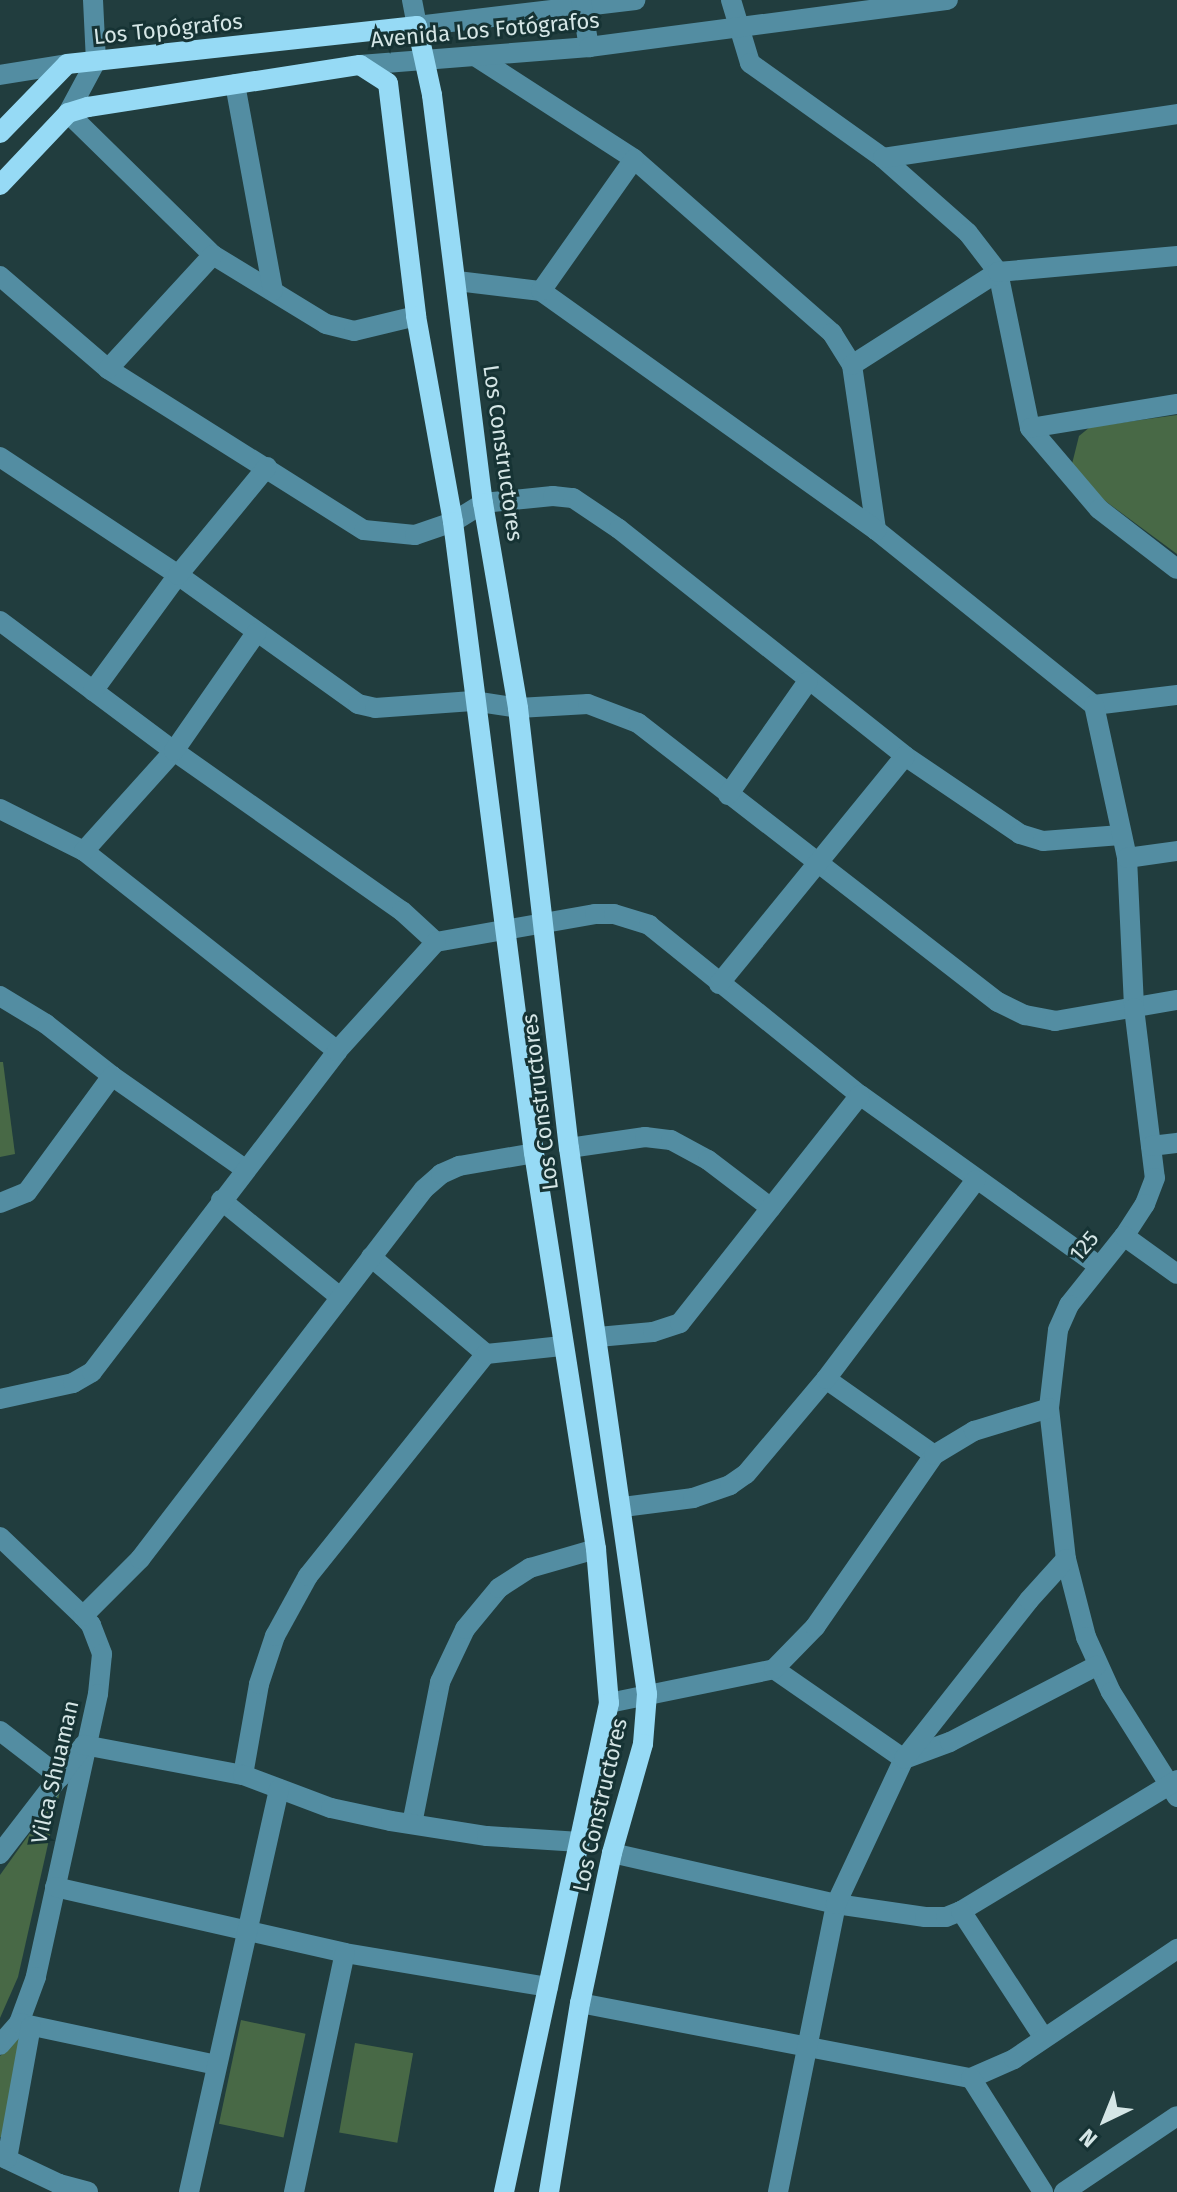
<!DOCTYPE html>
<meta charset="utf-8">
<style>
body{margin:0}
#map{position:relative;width:1177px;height:2192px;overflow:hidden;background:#213d3e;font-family:"Fira Sans",sans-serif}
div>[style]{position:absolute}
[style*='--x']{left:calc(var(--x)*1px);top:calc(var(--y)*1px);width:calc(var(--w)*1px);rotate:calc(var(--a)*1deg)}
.green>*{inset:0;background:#486946;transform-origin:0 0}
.minor>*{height:20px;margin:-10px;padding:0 10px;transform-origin:10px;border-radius:10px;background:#538da2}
.major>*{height:20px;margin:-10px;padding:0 10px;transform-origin:10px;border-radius:10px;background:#96daf5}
span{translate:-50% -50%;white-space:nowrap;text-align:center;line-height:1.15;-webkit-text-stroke:6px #163334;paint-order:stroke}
.street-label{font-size:22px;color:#d5e6e6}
.north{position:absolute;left:1065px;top:2080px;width:80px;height:80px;-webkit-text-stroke:6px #163334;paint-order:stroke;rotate:223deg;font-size:22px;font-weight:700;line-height:32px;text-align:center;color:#d5e6e6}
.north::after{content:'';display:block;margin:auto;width:28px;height:36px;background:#d5e6e6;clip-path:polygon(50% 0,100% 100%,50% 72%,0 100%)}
</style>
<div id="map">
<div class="green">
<i style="clip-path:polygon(1177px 415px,1177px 554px,1089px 489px,1072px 464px,1079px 436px,1090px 427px)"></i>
<i style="clip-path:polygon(0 1062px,3px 1062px,15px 1154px,0 1157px)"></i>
<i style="clip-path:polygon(60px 1791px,18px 1977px,0 2018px,0 1875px)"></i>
<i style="left:241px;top:2020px;width:66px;height:106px;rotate:12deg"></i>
<i style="clip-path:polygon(23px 2033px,3px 2138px,0 2137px,0 2056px)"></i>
<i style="left:355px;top:2043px;width:59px;height:91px;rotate:10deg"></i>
</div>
<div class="minor">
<i style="--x:93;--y:0;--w:61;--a:87.2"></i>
<i style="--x:96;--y:61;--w:59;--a:118.3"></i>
<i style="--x:68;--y:113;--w:203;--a:44.4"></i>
<i style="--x:213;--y:255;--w:132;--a:31.4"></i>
<i style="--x:326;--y:324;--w:29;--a:14"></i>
<i style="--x:354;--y:331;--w:64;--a:-13.6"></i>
<i style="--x:412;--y:0;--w:26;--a:79"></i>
<i style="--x:417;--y:26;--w:220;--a:-6.8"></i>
<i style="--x:581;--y:0;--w:48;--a:80.3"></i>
<i style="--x:731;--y:0;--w:66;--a:73.2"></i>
<i style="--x:750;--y:63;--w:163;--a:35.5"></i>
<i style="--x:883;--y:158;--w:113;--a:41.4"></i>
<i style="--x:968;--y:233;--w:49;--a:52.4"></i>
<i style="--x:998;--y:272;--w:159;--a:78.4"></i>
<i style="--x:1030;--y:428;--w:106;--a:49.6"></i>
<i style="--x:1099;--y:509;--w:98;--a:37.6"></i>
<i style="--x:475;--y:56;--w:189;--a:32.9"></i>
<i style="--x:634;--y:159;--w:264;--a:41.3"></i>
<i style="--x:832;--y:333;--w:38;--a:58"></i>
<i style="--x:852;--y:365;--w:167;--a:81.7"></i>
<i style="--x:876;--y:530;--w:280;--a:38.8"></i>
<i style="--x:1094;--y:705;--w:84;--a:-6.9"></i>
<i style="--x:360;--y:65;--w:230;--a:-4.5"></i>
<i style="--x:589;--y:47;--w:362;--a:-7.5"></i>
<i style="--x:0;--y:75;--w:68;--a:-9.3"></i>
<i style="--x:235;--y:84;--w:210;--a:79.6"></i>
<i style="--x:883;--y:158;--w:297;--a:-8.5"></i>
<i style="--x:0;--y:276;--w:143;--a:40.7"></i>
<i style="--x:108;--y:369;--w:302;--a:32.2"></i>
<i style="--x:364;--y:530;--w:51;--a:5.6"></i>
<i style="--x:415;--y:535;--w:40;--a:-18.9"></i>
<i style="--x:453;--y:522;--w:36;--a:-32"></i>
<i style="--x:483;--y:503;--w:70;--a:-5.7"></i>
<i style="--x:553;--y:496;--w:20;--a:6"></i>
<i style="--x:573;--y:498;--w:55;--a:34"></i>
<i style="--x:619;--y:529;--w:365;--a:38.4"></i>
<i style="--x:905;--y:756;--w:139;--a:34.1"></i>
<i style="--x:1020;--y:834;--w:24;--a:17"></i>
<i style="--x:1043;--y:841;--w:78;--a:-4.4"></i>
<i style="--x:457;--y:281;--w:85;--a:6.8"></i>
<i style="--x:541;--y:291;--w:412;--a:35.5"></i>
<i style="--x:541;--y:291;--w:161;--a:-54.8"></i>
<i style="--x:852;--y:365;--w:173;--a:-32.5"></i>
<i style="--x:998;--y:272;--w:180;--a:-5.1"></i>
<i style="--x:108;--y:369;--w:155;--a:-47.4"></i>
<i style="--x:1030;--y:428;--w:149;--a:-9.3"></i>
<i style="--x:0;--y:457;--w:214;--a:33.5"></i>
<i style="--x:178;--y:575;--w:221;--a:35.6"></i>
<i style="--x:358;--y:704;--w:17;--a:13"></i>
<i style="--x:375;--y:708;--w:98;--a:-4.1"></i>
<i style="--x:473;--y:701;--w:46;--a:8.8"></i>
<i style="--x:518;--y:708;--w:70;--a:-3.3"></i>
<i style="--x:588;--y:704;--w:53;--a:20.8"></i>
<i style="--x:638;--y:723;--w:455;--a:37.8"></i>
<i style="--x:998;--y:1002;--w:30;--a:26"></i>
<i style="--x:1025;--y:1015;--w:31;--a:11"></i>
<i style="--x:1055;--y:1021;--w:124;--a:-9.8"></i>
<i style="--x:0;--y:621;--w:217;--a:36.8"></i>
<i style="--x:174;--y:751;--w:279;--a:35.1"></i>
<i style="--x:402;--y:911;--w:46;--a:42.4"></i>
<i style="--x:436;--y:942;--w:161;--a:-10"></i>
<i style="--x:595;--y:914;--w:19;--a:0"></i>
<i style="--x:614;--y:914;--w:37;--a:17"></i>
<i style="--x:649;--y:925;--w:271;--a:38.9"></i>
<i style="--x:860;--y:1095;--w:294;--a:35.6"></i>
<i style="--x:93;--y:691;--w:144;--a:-53.8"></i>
<i style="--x:178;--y:575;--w:140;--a:-50.5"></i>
<i style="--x:1094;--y:705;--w:157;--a:77.8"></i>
<i style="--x:1127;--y:858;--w:150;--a:87.3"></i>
<i style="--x:1134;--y:1008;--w:171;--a:83"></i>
<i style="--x:1155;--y:1178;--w:28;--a:111"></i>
<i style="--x:1145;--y:1204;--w:38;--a:123"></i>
<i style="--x:1124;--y:1236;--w:88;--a:128.6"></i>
<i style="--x:1069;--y:1305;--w:27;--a:114"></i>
<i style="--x:1058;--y:1330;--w:79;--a:96.6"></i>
<i style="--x:1049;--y:1408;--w:152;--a:83.6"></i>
<i style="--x:1066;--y:1559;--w:81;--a:75.6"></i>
<i style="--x:1086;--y:1637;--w:60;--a:65.6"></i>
<i style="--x:1111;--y:1692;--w:124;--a:57.8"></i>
<i style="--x:728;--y:795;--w:139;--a:-54.9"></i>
<i style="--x:0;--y:809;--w:94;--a:26.6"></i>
<i style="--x:84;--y:851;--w:323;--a:38.3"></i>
<i style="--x:84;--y:851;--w:135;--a:-48"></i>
<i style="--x:174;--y:751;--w:144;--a:-55.2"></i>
<i style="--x:1127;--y:858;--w:50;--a:-8"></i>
<i style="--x:719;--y:984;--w:294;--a:-50.8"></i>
<i style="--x:0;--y:996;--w:54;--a:31.3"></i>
<i style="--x:46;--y:1024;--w:84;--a:38.2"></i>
<i style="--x:112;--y:1076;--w:162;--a:35"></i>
<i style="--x:1151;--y:1146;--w:26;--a:-7"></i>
<i style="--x:569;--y:1148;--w:77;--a:-8.2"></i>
<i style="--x:645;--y:1137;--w:26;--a:7"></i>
<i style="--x:671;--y:1140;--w:42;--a:28.4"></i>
<i style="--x:708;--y:1160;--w:79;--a:37.3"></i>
<i style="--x:221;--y:1200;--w:154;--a:39.2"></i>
<i style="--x:0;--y:1203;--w:29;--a:-22"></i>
<i style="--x:27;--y:1192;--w:144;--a:-53.8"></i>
<i style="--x:1124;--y:1236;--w:65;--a:35.6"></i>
<i style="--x:371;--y:1257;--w:150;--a:40.1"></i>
<i style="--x:598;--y:1337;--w:55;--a:-5.2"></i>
<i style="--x:653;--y:1332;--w:28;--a:-18"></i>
<i style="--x:680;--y:1323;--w:290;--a:-51.7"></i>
<i style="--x:826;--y:1379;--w:132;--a:35.1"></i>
<i style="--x:0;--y:1399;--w:75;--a:-12.4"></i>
<i style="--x:73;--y:1383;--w:22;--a:-30"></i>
<i style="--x:92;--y:1372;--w:404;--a:-52.6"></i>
<i style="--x:337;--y:1051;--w:147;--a:-47.8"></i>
<i style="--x:623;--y:1507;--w:71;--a:-7.3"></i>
<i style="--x:693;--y:1498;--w:39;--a:-19"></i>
<i style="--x:730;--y:1485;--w:19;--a:-35"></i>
<i style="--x:746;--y:1474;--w:124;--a:-49.9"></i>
<i style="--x:826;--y:1379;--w:249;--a:-53"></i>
<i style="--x:0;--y:1537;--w:115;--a:43.6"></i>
<i style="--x:83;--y:1616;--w:12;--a:48"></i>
<i style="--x:91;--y:1625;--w:31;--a:69"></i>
<i style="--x:102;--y:1654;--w:40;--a:95.7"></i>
<i style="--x:98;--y:1694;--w:290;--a:102.4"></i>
<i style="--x:36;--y:1977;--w:49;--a:110.3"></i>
<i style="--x:19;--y:2023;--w:29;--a:131"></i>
<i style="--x:83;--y:1616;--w:81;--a:-45"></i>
<i style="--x:140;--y:1559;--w:466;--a:-52.5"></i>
<i style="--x:424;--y:1189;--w:23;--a:-41"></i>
<i style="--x:441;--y:1174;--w:20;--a:-24"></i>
<i style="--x:459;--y:1166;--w:76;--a:-9.8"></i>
<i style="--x:774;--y:1669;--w:158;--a:34.7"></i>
<i style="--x:609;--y:1703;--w:168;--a:-11.6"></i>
<i style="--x:774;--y:1669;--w:59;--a:-45.7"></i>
<i style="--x:815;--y:1627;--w:209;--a:-55.3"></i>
<i style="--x:934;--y:1455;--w:47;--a:-31"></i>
<i style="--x:974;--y:1431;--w:78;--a:-17"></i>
<i style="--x:0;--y:1731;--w:76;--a:37.5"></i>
<i style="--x:904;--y:1759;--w:49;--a:-20.3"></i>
<i style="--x:950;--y:1742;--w:165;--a:-27.5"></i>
<i style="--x:243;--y:1775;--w:92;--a:-80"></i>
<i style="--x:259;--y:1684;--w:51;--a:-71.6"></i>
<i style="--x:275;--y:1636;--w:68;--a:-61.2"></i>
<i style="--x:308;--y:1576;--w:285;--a:-51.3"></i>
<i style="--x:486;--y:1354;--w:76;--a:-6"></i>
<i style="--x:412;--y:1824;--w:145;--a:-78.8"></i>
<i style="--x:440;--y:1682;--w:59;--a:-64.7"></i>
<i style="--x:465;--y:1629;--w:53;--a:-50.3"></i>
<i style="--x:499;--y:1588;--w:37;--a:-33"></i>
<i style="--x:530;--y:1568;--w:69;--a:-16.1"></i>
<i style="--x:612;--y:1853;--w:230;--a:12.8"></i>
<i style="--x:836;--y:1904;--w:90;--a:8.3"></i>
<i style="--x:925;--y:1917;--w:21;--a:0"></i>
<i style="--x:946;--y:1917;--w:16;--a:-22"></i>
<i style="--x:961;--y:1911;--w:253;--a:-31.2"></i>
<i style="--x:0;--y:1854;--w:138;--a:-52.4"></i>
<i style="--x:84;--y:1745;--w:162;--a:10.7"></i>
<i style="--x:243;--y:1775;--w:94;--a:20.6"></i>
<i style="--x:331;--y:1808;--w:61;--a:12.2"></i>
<i style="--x:391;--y:1821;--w:97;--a:8.9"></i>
<i style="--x:487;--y:1836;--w:93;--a:3.7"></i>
<i style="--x:55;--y:1887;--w:297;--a:12.8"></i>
<i style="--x:345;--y:1953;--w:206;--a:9.5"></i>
<i style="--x:961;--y:1911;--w:150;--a:56.9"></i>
<i style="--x:580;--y:2003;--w:398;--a:10.9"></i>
<i style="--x:971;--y:2078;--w:47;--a:-23.8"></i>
<i style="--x:1014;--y:2059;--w:197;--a:-34"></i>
<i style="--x:19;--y:2023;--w:202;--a:12"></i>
<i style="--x:971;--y:2078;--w:135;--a:57.7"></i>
<i style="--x:0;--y:2156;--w:65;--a:25.4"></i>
<i style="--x:59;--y:2184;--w:10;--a:53"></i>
<i style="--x:7;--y:2159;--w:135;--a:-79.8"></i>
<i style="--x:59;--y:2184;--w:30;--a:15"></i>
<i style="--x:189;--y:2192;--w:413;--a:-77.4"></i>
<i style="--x:294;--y:2192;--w:244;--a:-78"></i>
<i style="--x:778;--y:2192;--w:294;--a:-78.6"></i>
<i style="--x:836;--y:1904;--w:160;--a:-64.9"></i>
<i style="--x:904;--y:1759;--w:202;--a:-51.8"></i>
<i style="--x:1029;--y:1600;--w:55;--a:-47.9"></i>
<i style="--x:1064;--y:2192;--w:136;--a:-33.9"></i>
</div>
<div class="major">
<i style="--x:0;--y:133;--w:96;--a:-45.8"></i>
<i style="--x:67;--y:64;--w:352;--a:-6.2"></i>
<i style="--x:417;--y:26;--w:71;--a:77.7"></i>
<i style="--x:432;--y:95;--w:411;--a:82.9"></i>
<i style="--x:483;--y:503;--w:208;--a:80.3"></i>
<i style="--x:518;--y:708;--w:443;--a:83.4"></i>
<i style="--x:569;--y:1148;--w:552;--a:81.87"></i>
<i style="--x:647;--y:1694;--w:50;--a:94.6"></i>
<i style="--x:643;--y:1744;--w:113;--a:105.9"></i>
<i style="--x:612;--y:1853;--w:153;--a:102"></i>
<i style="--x:580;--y:2003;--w:192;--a:99.3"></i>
<i style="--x:0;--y:185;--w:99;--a:-46.6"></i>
<i style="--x:68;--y:113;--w:21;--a:-17"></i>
<i style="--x:88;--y:107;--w:275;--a:-8.8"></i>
<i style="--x:360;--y:65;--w:33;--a:33"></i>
<i style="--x:388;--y:83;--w:235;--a:83.1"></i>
<i style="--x:416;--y:316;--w:209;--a:79.8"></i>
<i style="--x:453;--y:522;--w:636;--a:82.69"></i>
<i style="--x:534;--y:1153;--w:401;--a:81.1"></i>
<i style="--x:596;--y:1549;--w:155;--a:85.2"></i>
<i style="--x:609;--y:1703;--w:500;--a:102.12"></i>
</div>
<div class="street-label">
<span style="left:168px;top:29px;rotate:-6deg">Los Topógrafos</span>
<span style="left:485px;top:30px;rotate:-5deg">Avenida Los Fotógrafos</span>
<span style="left:503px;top:453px;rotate:82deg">Los Constructores</span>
<span style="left:540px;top:1102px;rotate:-97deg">Los Constructores</span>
<span style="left:1084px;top:1246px;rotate:-49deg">125</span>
<span style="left:55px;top:1772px;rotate:-77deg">Vilca Shuaman</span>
<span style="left:600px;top:1805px;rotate:-77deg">Los Constructores</span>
</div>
<div class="north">N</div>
</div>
